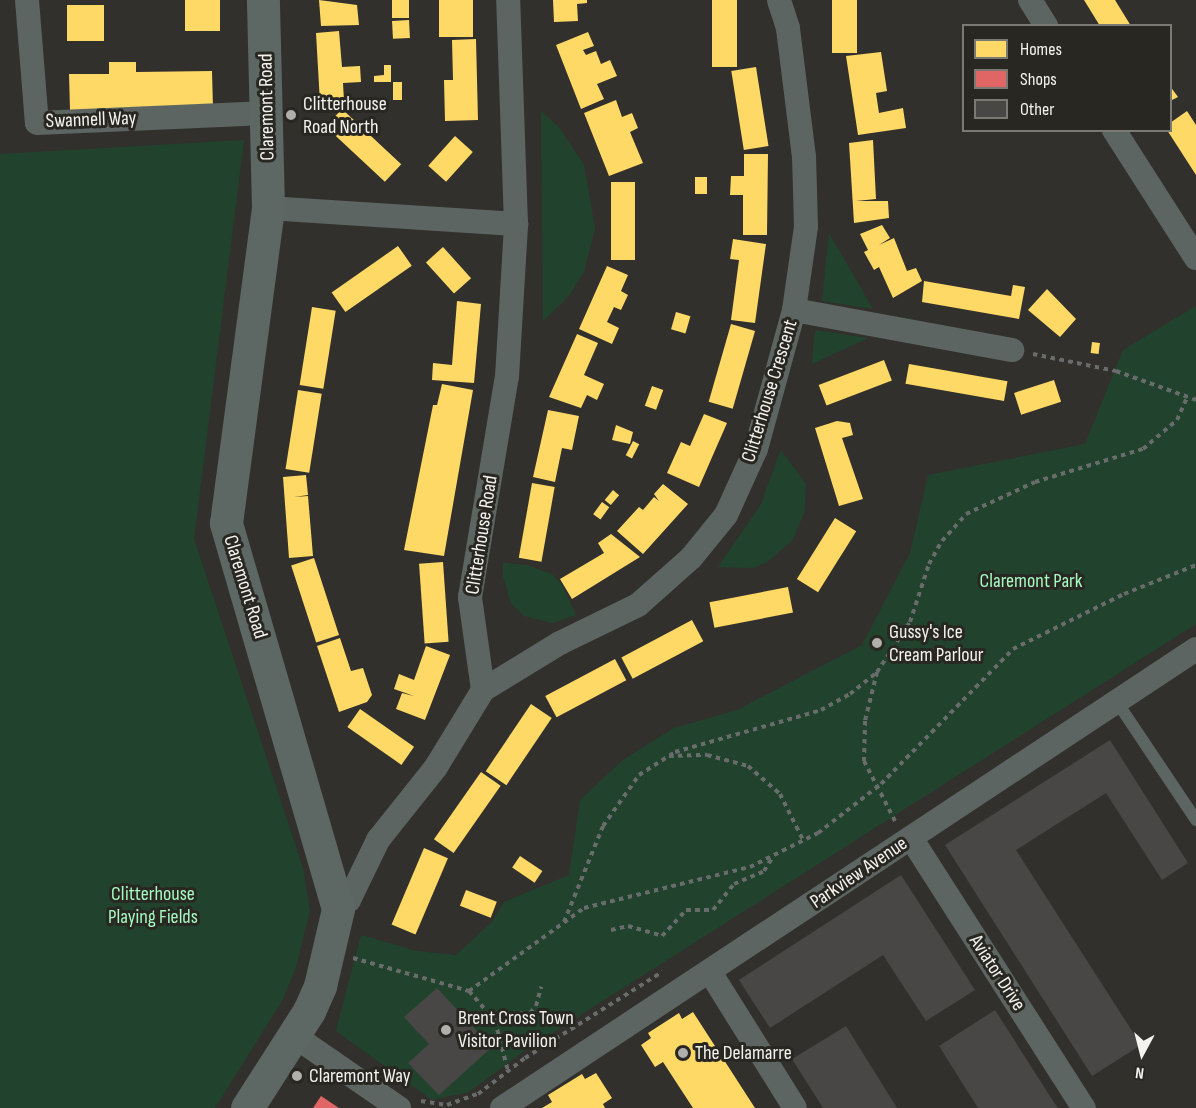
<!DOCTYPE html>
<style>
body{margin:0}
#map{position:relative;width:1196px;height:1108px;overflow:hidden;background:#31302c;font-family:"Sofia Sans Condensed",sans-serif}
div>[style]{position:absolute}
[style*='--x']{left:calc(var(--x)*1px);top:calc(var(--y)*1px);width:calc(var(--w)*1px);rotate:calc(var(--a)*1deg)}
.green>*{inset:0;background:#21432d}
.homes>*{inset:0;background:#ffd966;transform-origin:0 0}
.shops>*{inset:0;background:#e06666}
.building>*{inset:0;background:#484746}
.path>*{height:4px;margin-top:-2px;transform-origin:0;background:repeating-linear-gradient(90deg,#686c6a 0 4.5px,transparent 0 9px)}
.lane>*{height:12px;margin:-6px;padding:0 6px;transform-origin:6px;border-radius:6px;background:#5c6562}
.street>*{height:24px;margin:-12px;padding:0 12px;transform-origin:12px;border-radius:12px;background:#5c6562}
.secondary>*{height:33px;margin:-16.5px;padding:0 16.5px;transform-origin:16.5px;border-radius:16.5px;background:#5d6763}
.dots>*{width:16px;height:16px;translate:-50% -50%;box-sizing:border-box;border:3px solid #282721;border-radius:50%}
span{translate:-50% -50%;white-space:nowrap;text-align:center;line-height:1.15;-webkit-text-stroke:6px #282721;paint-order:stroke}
.poi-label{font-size:20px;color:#f4f3ef}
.left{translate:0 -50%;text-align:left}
.street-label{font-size:20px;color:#f4f3ef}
.park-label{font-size:20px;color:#a4fac0}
.legend{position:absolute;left:962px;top:24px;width:210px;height:108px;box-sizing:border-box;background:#282721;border:2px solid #7a7973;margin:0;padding:8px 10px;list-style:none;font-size:18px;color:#f4f3ef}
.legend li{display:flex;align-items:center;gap:12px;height:30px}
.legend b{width:30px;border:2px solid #7a7973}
.north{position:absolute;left:1112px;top:1024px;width:60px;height:60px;-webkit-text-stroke:4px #282721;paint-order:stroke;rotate:187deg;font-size:16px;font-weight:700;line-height:24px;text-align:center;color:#f4f3ef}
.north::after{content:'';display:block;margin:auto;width:21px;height:27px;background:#f4f3ef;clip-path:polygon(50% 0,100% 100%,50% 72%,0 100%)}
</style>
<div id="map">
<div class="green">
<i style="clip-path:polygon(541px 111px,559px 127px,584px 165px,595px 228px,584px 272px,569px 296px,543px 321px)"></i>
<i style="clip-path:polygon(244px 140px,194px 539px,303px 868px,310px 910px,296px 967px,282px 1001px,215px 1108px,0 1108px,0 154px)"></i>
<i style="clip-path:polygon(829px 233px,873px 309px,822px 301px)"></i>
<i style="clip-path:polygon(1196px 306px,1196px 624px,524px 1051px,469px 1092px,432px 1100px,336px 1031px,361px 935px,417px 951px,456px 955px,493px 921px,504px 902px,569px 875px,580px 800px,624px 759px,674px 728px,737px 710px,862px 645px,910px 553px,928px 475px,1085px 444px,1123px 350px)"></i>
<i style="clip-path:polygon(815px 330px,868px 338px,812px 364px)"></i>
<i style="clip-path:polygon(781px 450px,806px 484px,805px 511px,792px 541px,766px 563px,753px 568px,718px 567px,760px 506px)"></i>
<i style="clip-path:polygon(503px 563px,527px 565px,552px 574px,562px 585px,576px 615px,553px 623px,524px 616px,511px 603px,503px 577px)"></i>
</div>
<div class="homes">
<i style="left:185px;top:0;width:35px;height:31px"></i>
<i style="clip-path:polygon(319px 0,357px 5px,359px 25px,321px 26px)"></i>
<i style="left:392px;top:0;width:17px;height:18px"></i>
<i style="left:439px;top:0;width:34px;height:37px"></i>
<i style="clip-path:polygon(553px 0,587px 0,587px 3px,577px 4px,578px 21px,554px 22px)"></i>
<i style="left:712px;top:0;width:25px;height:67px"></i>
<i style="left:832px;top:0;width:25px;height:53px"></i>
<i style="clip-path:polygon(1084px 0,1115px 0,1131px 26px,1100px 26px)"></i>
<i style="left:104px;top:5px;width:36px;height:37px;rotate:90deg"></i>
<i style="left:409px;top:20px;width:18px;height:17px;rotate:87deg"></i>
<i style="clip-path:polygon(339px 31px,342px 67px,360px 66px,361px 82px,343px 83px,344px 101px,320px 103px,316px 33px)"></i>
<i style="clip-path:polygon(588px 32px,594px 46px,583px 50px,586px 55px,596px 51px,601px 64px,610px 60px,617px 76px,597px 84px,604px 99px,581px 109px,556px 45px)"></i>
<i style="clip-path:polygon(476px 39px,478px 120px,445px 121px,444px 80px,453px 80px,452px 40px)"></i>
<i style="clip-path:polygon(881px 52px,887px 91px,876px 93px,879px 113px,903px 108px,906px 128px,858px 135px,846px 56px)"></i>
<i style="clip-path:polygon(109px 62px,136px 62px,136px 72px,212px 71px,213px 108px,70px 110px,69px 74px,109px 74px)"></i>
<i style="clip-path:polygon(384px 65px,391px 65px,391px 82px,374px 82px,374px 76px,384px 75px)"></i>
<i style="left:756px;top:67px;width:80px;height:25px;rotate:81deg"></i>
<i style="left:393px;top:82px;width:9px;height:18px"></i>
<i style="clip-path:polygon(1170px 86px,1178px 97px,1170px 101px)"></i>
<i style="clip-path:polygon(616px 100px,622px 117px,632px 113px,638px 128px,630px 132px,643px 163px,609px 176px,584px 113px)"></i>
<i style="left:342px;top:109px;width:81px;height:24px;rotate:43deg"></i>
<i style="clip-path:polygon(1187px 111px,1196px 125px,1196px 175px,1167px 130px,1170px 123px)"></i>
<i style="left:455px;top:136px;width:24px;height:40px;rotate:42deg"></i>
<i style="clip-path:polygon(873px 140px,876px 199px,856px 201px,888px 201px,889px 218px,854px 223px,849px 143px)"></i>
<i style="clip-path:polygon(744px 154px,768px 154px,767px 235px,743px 235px,743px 195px,730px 195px,731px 176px,744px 176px)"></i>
<i style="left:695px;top:177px;width:12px;height:17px"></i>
<i style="left:611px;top:182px;width:24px;height:78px"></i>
<i style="clip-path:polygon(882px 225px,890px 238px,879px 245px,894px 238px,907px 271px,916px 268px,922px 281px,893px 298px,879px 267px,874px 270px,864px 252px,868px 250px,860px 234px)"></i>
<i style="clip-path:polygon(733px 239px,766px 244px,755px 323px,731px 320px,739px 260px,730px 259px)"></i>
<i style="left:398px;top:246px;width:24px;height:81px;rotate:55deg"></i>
<i style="left:443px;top:247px;width:42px;height:23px;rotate:48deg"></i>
<i style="clip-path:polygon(607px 266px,628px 275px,621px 291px,628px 295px,621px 310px,614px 307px,607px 322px,619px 328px,612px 344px,579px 329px)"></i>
<i style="clip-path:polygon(924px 281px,1011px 296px,1013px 285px,1025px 287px,1019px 319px,922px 302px)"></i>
<i style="clip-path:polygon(1047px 289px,1076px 319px,1060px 337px,1028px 310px)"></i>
<i style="clip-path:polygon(457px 301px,481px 304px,474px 383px,432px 380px,433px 363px,452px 365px)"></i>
<i style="left:312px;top:307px;width:24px;height:79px;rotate:9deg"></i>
<i style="left:676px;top:312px;width:15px;height:18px;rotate:16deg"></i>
<i style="left:731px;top:324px;width:25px;height:81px;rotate:16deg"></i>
<i style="clip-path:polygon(577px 334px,598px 343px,584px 375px,604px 384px,597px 400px,587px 395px,581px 408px,549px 397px)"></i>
<i style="left:1092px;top:342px;width:8px;height:11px;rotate:7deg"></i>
<i style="left:884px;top:360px;width:22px;height:70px;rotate:69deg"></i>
<i style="left:909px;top:364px;width:100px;height:20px;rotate:10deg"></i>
<i style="left:1054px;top:380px;width:23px;height:42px;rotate:72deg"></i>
<i style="clip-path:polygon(442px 384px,473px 390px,444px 556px,404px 550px,433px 405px,437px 405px)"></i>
<i style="left:652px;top:386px;width:12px;height:21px;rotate:20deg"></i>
<i style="left:298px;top:390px;width:24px;height:80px;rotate:9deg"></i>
<i style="clip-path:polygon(548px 410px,579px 416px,572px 450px,562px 448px,555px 482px,533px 477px)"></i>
<i style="clip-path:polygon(704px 414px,727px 423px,699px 487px,667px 473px,681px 442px,690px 446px)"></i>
<i style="clip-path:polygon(837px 421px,850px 423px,853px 435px,842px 438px,863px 499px,839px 506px,815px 428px)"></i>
<i style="clip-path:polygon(616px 425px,633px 432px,630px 444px,612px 440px)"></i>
<i style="left:633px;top:441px;width:7px;height:16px;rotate:27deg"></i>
<i style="clip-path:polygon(306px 475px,308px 495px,294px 497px,308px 496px,313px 556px,289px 558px,283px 477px)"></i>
<i style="left:532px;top:483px;width:23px;height:76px;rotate:10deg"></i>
<i style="clip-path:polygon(663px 484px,688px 504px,643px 554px,617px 531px,639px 507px,643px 510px,654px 497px,659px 501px,654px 494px)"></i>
<i style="left:613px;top:490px;width:8px;height:13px;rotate:40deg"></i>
<i style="left:602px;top:502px;width:9px;height:15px;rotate:36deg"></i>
<i style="left:835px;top:518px;width:25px;height:72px;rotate:32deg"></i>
<i style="clip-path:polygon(611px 534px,640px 557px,572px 599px,560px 579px,604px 553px,598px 543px)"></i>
<i style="left:314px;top:558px;width:81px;height:24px;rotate:72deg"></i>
<i style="left:443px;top:562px;width:80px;height:24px;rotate:86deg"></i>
<i style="left:788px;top:587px;width:26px;height:80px;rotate:79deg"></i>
<i style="left:692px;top:620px;width:24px;height:80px;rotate:62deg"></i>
<i style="clip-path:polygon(340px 638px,351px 671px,363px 668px,372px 695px,367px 702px,339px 712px,317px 646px)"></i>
<i style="clip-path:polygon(426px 646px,450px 655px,425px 720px,396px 709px,402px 693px,414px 696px,394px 689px,399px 674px,414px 680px)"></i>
<i style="left:615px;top:659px;width:24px;height:79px;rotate:62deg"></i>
<i style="left:531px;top:704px;width:25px;height:81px;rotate:34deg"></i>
<i style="left:360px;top:709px;width:66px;height:22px;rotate:35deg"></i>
<i style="left:481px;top:772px;width:24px;height:82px;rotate:35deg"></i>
<i style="left:424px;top:848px;width:26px;height:83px;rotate:23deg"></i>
<i style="left:520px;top:856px;width:27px;height:14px;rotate:34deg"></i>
<i style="left:466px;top:890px;width:33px;height:17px;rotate:21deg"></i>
<i style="clip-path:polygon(693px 1012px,755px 1108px,693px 1108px,663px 1062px,655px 1067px,641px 1045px,651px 1038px,648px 1033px,679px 1013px,682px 1019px)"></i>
<i style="clip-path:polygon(596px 1073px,612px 1098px,603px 1104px,605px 1108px,542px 1108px,552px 1102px,548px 1095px,582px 1074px,585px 1079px)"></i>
</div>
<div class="shops">
<i style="clip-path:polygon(321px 1096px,339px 1108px,313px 1108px)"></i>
</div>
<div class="building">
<i style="clip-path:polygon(1110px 740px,1188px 863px,1162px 880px,1106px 793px,1016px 850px,1141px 1045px,1092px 1076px,945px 845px)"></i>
<i style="clip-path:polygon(901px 875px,975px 990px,926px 1021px,883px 955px,770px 1028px,739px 980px)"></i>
<i style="clip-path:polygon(437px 988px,492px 1047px,439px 1095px,408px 1063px,429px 1044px,404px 1017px)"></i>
<i style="clip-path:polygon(995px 1010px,1055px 1104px,1058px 1108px,978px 1108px,939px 1046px)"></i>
<i style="clip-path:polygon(846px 1026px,897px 1108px,823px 1108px,792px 1059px)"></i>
</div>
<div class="path">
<i style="--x:1033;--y:354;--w:85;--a:11.6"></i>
<i style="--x:1116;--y:371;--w:85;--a:19.9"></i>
<i style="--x:877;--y:672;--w:50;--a:103.8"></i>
<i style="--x:865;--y:721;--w:40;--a:91.4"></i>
<i style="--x:864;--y:761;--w:70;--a:62.7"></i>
<i style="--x:669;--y:756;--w:38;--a:-2"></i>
<i style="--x:707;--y:755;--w:42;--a:15"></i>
<i style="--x:748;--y:766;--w:43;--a:41.2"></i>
<i style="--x:780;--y:794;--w:54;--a:63.4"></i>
<i style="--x:564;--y:922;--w:104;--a:-67.9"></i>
<i style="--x:603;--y:826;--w:62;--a:-54.8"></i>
<i style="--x:639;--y:775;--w:43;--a:-32.6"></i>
<i style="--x:675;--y:752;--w:152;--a:-16"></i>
<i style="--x:821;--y:710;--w:33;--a:-29"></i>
<i style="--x:850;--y:694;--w:35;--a:-39"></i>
<i style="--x:877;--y:672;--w:60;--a:-56.6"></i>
<i style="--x:910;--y:622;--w:61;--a:-71.9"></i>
<i style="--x:929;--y:564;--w:26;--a:-61"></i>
<i style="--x:942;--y:541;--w:36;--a:-48"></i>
<i style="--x:966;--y:514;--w:76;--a:-24.9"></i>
<i style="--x:1035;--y:482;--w:113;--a:-17"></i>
<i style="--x:1143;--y:449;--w:45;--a:-40.5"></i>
<i style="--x:1177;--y:420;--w:24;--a:-66"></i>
<i style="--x:611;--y:930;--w:17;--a:-13"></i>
<i style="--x:628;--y:926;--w:35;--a:16"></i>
<i style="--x:662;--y:936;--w:35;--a:-47"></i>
<i style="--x:686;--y:910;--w:27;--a:0"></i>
<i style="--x:713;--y:910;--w:33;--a:-51"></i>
<i style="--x:734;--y:884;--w:33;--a:-23"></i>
<i style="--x:764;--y:871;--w:15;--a:-58"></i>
<i style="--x:353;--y:958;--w:121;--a:15.9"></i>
<i style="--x:469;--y:991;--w:40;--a:49"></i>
<i style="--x:495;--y:1021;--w:52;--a:75.4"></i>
<i style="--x:469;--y:991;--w:142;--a:-35.8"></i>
<i style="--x:584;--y:908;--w:171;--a:-13.9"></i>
<i style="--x:750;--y:867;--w:76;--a:-26.6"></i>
<i style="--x:818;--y:833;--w:80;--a:-37.9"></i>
<i style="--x:881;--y:784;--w:189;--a:-45.6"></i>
<i style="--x:1013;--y:649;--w:124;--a:-26.4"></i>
<i style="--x:1124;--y:594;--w:78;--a:-21.9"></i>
<i style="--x:495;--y:1021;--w:10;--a:-45"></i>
<i style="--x:502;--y:1014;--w:28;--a:-2"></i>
<i style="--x:530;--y:1013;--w:9;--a:-49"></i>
<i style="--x:536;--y:1006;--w:20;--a:-75"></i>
<i style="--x:421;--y:1101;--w:26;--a:9"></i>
<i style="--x:447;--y:1105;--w:33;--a:-20"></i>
<i style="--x:478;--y:1094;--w:59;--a:-37.5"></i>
<i style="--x:525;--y:1058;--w:162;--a:-32.1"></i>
</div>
<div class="lane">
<i style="--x:1117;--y:702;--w:142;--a:56.2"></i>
</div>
<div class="street">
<i style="--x:27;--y:0;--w:123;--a:85.4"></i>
<i style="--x:37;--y:123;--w:231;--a:-2.5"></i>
<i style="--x:1030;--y:0;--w:31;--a:58"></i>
<i style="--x:1114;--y:130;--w:152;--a:57.4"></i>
<i style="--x:268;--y:208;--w:249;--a:3.7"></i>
<i style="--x:794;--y:310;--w:222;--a:10.4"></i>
<i style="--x:483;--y:690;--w:90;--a:-31.4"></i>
<i style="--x:560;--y:643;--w:87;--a:-26"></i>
<i style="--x:638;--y:605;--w:71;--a:-41.6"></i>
<i style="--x:691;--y:558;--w:55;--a:-50.9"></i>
<i style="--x:726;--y:515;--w:72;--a:-65.6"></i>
<i style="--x:756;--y:449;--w:144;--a:-74.7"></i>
<i style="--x:794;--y:310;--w:84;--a:-81.8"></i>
<i style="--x:806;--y:227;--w:70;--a:-91.6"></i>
<i style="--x:804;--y:157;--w:130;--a:-97.1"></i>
<i style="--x:788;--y:28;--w:29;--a:-108"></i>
<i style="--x:911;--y:838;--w:321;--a:57.4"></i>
<i style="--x:338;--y:909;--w:14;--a:-39"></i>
<i style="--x:349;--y:900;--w:67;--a:-64.2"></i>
<i style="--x:378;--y:840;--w:93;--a:-51.5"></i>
<i style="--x:436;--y:767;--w:90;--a:-58.6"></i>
<i style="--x:483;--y:690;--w:94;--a:-98"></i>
<i style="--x:470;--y:597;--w:223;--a:-80.5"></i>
<i style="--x:507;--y:377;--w:153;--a:-86.6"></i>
<i style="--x:516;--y:224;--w:224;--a:-92"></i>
<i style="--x:710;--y:972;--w:160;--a:58"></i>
<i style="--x:293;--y:1035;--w:129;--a:34.6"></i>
<i style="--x:502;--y:1108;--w:832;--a:-33.48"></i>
</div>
<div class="secondary">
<i style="--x:247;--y:1108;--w:115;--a:-57.4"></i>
<i style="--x:309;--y:1011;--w:27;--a:-66"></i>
<i style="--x:320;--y:986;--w:79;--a:-76.8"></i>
<i style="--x:338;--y:909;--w:402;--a:-106.2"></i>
<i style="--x:226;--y:523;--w:318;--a:-82.4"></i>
<i style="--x:268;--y:208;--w:208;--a:-91.4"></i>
</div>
<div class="dots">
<i style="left:291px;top:115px;background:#b0afab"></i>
<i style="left:877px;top:643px;background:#b0afab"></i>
<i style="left:446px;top:1030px;background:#b0afab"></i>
<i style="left:683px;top:1053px;background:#b0afab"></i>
<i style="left:297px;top:1076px;background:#b0afab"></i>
</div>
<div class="poi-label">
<span class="left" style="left:303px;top:116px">Clitterhouse<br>Road North</span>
<span class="left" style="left:889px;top:644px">Gussy's Ice<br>Cream Parlour</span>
<span class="left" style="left:458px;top:1030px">Brent Cross Town<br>Visitor Pavilion</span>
<span class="left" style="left:695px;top:1053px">The Delamarre</span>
<span class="left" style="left:309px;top:1076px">Claremont Way</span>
</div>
<div class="street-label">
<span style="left:267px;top:107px;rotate:-91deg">Claremont Road</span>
<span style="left:91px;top:120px;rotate:-2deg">Swannell Way</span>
<span style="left:770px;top:391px;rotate:-73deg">Clitterhouse Crescent</span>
<span style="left:482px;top:535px;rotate:-81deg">Clitterhouse Road</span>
<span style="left:245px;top:587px;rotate:73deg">Claremont Road</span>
<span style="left:859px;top:873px;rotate:-34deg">Parkview Avenue</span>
<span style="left:997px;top:973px;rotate:57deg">Aviator Drive</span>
</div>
<div class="park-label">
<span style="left:1031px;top:581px">Claremont Park</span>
<span style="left:153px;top:906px">Clitterhouse<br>Playing Fields</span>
</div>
<ul class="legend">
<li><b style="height:16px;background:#ffd966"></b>Homes</li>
<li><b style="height:16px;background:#e06666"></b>Shops</li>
<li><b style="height:16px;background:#484746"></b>Other</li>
</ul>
<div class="north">N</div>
</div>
